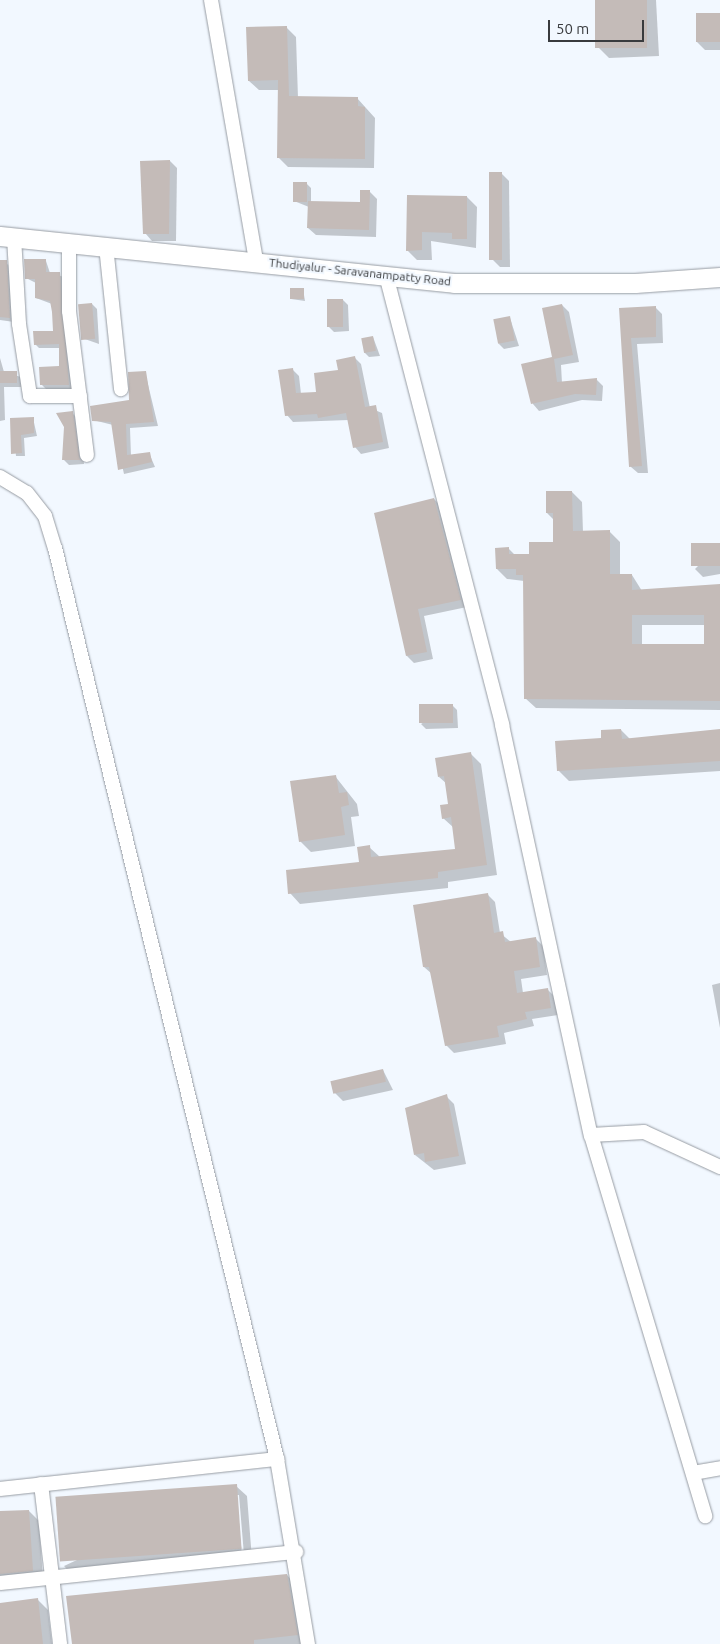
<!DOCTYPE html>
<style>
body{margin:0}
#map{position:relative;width:720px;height:1644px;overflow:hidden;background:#f2f8ff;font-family:Ubuntu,sans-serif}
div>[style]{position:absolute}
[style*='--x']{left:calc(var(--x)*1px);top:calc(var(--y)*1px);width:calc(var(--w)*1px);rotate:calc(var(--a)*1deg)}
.shadow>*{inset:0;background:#0003}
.building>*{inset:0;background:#c4bbb8;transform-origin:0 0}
.roads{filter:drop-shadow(0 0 1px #979ca3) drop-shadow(0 0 1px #979ca3)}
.minor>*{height:14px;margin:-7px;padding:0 7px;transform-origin:7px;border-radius:7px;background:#fff}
.secondary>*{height:19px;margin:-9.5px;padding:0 9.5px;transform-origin:9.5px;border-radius:9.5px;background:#fff}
span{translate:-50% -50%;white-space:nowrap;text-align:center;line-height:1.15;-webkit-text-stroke:4px #f2f8ff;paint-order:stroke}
.street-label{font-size:12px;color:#393b3e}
.scale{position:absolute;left:548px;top:20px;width:96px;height:22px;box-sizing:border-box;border:2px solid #393b3e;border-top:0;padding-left:6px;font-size:15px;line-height:18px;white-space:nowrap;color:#393b3e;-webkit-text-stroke:4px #f2f8ff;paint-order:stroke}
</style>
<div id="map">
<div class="shadow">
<i style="clip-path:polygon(596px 0,656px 0,659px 56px,609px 58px,598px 47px)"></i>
<i style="clip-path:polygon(720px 14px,720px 50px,705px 50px,697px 42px)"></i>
<i style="clip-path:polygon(286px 27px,296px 37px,298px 98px,357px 98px,375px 118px,374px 168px,288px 167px,278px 157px,279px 90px,259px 90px,249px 81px)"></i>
<i style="clip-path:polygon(170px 161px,177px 168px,176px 241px,152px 241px,145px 233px)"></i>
<i style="clip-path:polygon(501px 173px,509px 181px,510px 267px,500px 267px,492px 259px)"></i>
<i style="clip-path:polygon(306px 183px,311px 188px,311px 202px,361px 204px,369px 191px,377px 199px,376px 237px,316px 235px,308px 228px,309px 207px,294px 201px)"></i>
<i style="clip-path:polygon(408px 196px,467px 197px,477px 207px,476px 248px,431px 241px,432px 260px,417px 260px,407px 250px)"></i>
<i style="clip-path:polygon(0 261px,11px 266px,14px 322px,0 320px)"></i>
<i style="clip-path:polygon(46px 261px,50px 273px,64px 277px,73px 389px,46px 389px,42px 385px,61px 367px,60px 348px,39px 348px,35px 344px,55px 332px,52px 304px,36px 298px,36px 283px,26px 278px)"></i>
<i style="clip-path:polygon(303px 289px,305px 301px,291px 299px)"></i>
<i style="clip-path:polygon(343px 300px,348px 305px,349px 331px,334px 332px,329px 327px)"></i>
<i style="clip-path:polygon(92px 304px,97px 309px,99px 344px,82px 338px)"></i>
<i style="clip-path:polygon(562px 305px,569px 312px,579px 362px,561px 365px,562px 383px,596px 379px,603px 386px,602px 401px,582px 400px,539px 411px,533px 404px,523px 365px,554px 358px)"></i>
<i style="clip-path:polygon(656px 308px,662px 314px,663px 343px,637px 344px,648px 473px,638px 473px,631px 467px,620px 309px)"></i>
<i style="clip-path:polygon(510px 318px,519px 346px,504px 349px,499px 344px)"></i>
<i style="clip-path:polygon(373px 337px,380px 356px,369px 357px,364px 352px)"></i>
<i style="clip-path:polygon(0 358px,4px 372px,21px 377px,21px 387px,4px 387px,5px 420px,0 421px)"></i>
<i style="clip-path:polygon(355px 358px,361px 364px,370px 408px,382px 413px,389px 448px,361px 454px,355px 447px,349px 420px,293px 422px,287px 415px,292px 369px,299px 376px,301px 394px,318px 393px)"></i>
<i style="clip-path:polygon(145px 372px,158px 426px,130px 428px,131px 456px,149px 453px,155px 467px,124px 474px,113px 425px,93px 420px,130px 401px)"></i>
<i style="clip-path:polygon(72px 413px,77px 418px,84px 464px,69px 465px,64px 460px)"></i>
<i style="clip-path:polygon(33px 418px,37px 436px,24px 438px,25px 456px,16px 456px,12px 419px)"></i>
<i style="clip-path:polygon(evenodd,572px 492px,582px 502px,583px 532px,609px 531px,620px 542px,620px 575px,632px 575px,642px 591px,720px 587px,720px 710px,536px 708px,525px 698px,524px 581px,507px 579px,497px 569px,509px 549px,516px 556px,531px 555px,554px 543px,554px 520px,547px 513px,572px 492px,642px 625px,705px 625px,705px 645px,642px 645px,642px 625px)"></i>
<i style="clip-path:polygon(434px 499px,441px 506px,467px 607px,424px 616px,433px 659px,414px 663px,407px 656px)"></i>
<i style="clip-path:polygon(720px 544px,720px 574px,703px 577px,695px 569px)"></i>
<i style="clip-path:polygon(452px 705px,457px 710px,458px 728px,426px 729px,421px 724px)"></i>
<i style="clip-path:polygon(621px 730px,630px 739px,720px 731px,720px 771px,569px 781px,558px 770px)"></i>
<i style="clip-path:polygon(471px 754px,481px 764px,497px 875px,448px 882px,448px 888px,300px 904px,290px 893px,360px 863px,369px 847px,380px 857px,457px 850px,454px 828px,443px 818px,450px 805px,447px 784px,439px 777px)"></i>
<i style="clip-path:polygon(335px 776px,357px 804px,359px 816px,351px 817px,355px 846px,311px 852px,300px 841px)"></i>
<i style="clip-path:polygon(487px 894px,495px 902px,500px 933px,511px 942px,535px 938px,543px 946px,547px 975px,521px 979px,523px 993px,547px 989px,555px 997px,558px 1015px,532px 1019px,534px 1026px,504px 1033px,506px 1044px,454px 1053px,446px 1045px,432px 974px,424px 967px)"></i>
<i style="clip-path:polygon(720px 983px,720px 1028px,712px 985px)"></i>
<i style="clip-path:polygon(383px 1070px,393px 1090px,343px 1101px,335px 1093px)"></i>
<i style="clip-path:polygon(446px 1096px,454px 1104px,466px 1164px,434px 1170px,415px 1155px)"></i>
<i style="clip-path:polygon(evenodd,236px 1486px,247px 1496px,252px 1559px,74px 1577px,64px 1566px,236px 1486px,236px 1495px,239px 1495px,244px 1555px,242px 1555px,236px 1495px)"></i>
<i style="clip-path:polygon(29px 1511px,39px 1521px,43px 1581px,0 1585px,0 1512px)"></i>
<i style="clip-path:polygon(287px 1575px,297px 1586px,307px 1644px,73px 1644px)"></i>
<i style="clip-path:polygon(38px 1600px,48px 1610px,52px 1644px,0 1644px,0 1604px)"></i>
</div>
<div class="building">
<i style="left:595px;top:0;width:52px;height:48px"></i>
<i style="left:720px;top:13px;width:29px;height:24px;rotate:90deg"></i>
<i style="clip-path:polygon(287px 26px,289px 96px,358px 97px,358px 106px,365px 107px,365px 159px,277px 158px,278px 80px,248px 81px,246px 27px)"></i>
<i style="clip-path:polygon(170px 160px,169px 234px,143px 234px,140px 161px)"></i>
<i style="left:489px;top:172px;width:13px;height:88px"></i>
<i style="left:293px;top:182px;width:14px;height:20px"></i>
<i style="clip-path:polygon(360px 190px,370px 190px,369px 230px,307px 228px,308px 201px,360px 202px)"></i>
<i style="clip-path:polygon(407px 195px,467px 196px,467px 239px,452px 239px,452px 233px,422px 232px,422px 250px,406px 251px)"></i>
<i style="clip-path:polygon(24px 259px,46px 259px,46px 272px,60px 272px,69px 385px,40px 385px,39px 367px,59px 366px,59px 344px,34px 345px,33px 331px,53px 331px,52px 312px,50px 301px,35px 298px,35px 279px,25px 279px)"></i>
<i style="clip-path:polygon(0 260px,7px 260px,10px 318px,0 317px)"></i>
<i style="left:290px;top:288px;width:14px;height:11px"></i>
<i style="left:327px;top:299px;width:16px;height:28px"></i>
<i style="left:92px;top:303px;width:36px;height:14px;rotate:85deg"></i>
<i style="clip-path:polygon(562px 304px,573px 355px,554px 359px,557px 382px,597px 378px,596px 395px,575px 394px,531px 404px,521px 364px,552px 357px,542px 308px)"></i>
<i style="clip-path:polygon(656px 306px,656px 337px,631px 338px,642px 466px,629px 467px,619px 308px)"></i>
<i style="left:510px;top:316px;width:25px;height:17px;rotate:79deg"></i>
<i style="left:373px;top:336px;width:15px;height:12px;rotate:79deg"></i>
<i style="clip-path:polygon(355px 356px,365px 407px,376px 405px,383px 442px,353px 448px,346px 413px,318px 418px,317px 414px,285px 416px,278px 370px,293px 368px,296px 393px,316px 392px,314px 373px,338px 370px,336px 360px)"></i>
<i style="left:0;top:371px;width:17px;height:12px"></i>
<i style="clip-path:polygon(146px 371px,154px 422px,126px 424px,127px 455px,150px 452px,152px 462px,118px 470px,111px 422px,92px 421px,90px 406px,129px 400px,128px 372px)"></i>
<i style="clip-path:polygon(73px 411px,80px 460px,62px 460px,64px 427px,56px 413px)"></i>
<i style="clip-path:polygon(34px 417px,34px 433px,21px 435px,22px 453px,11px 454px,10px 418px)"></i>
<i style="clip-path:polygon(evenodd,546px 491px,572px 491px,573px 531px,610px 530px,610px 574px,632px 574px,632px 590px,720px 584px,720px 701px,524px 699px,523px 575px,516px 575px,516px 569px,496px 569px,495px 548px,509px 547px,509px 554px,529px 554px,529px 542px,553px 542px,553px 513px,546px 513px,546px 491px,632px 615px,704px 615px,704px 644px,632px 644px,632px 615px)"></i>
<i style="clip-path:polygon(434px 498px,461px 600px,418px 609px,427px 652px,406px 656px,374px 513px)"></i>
<i style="left:720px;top:543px;width:23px;height:29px;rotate:90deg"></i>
<i style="left:453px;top:704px;width:19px;height:34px;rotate:90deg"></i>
<i style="clip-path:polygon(621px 729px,622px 739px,720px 729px,720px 761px,557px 771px,555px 741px,601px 738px,601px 730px)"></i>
<i style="clip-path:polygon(471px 752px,487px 865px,438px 872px,438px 878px,288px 894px,286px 870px,359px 862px,357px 847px,370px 845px,371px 857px,455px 849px,451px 817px,442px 819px,440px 805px,448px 804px,444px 776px,438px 777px,435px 758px)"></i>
<i style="clip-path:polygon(336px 775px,339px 793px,347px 792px,349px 805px,341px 807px,345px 835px,299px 842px,290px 781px)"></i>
<i style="clip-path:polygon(488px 893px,494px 933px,503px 931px,505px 942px,536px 937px,540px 967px,514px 971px,517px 993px,548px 988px,551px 1008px,525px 1012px,527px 1019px,497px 1026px,499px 1037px,445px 1046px,429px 967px,423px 967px,413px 905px)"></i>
<i style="left:383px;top:1069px;width:13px;height:54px;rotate:77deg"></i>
<i style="clip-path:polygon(447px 1094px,459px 1156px,425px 1162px,424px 1153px,414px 1155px,405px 1108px)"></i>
<i style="left:237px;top:1484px;width:65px;height:182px;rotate:86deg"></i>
<i style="clip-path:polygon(29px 1510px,33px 1571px,0 1574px,0 1511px)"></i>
<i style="clip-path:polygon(287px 1574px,298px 1635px,254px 1640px,254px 1644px,72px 1644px,66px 1596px)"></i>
<i style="clip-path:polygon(38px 1598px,43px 1644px,0 1644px,0 1603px)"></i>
</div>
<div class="roads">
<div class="minor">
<i style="--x:211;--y:0;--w:265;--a:80.2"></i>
<i style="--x:14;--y:237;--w:87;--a:86.7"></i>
<i style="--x:19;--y:324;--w:73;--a:81.3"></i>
<i style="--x:30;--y:396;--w:50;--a:0"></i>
<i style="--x:69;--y:242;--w:69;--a:90"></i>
<i style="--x:69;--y:311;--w:145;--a:82.9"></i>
<i style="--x:106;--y:246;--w:144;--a:84"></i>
<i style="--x:386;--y:275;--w:465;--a:75.5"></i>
<i style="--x:502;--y:725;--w:420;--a:77.8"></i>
<i style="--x:591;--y:1135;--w:398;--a:73.3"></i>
<i style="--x:0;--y:477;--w:31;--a:31"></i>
<i style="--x:27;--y:493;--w:29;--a:52"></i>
<i style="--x:45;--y:516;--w:34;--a:73"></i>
<i style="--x:55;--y:548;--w:938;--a:76.3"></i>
<i style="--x:277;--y:1459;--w:188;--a:80.5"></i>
<i style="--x:591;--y:1135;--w:53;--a:-3.2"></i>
<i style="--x:644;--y:1132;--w:84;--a:24.7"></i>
<i style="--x:693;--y:1473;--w:27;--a:-10"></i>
<i style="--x:41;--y:1484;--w:161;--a:83.2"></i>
<i style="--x:0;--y:1489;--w:279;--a:-6.2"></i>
<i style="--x:0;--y:1583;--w:298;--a:-6"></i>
</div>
<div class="secondary">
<i style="--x:0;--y:236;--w:456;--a:5.9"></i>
<i style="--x:454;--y:283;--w:181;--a:0"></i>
<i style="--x:635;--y:283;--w:85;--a:-4"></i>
</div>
</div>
<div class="street-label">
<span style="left:360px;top:272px;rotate:6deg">Thudiyalur - Saravanampatty Road</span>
</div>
<div class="scale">50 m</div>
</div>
